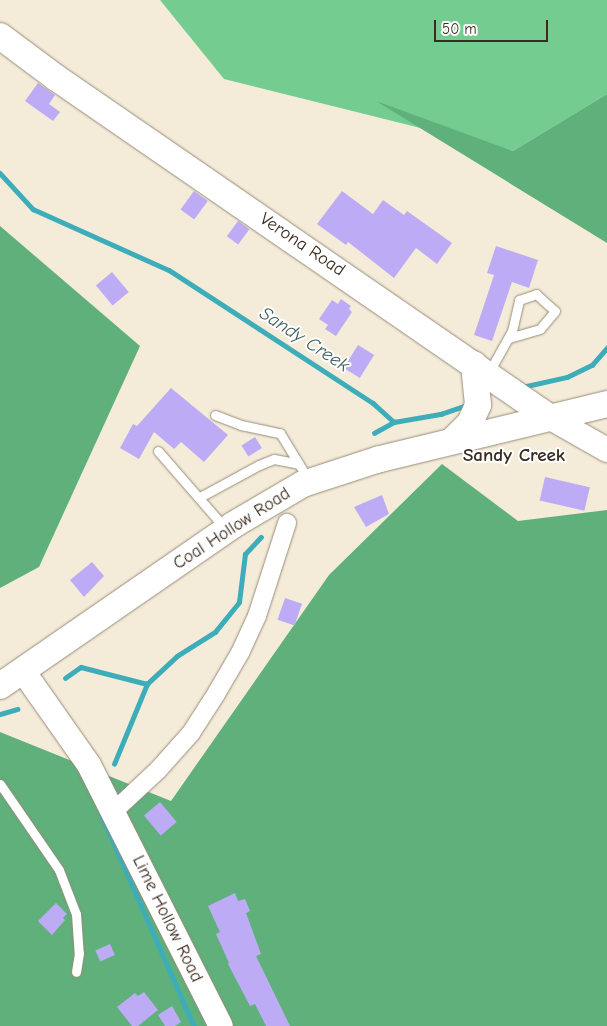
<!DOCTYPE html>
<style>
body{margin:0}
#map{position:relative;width:607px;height:1026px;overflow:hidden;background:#f4ecd8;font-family:"Comic Neue",sans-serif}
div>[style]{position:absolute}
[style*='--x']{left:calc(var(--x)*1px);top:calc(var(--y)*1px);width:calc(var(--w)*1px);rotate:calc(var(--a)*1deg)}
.green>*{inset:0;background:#74cc91}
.forest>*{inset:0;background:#5fb07b}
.stream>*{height:4.5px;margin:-2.25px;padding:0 2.25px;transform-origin:2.25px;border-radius:2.25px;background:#3dadb9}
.building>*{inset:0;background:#bdacf5;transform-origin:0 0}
.roads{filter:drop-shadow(0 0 1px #988b7b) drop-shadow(0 0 1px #988b7b)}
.lane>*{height:9px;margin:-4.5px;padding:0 4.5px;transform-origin:4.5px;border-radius:4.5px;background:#fff}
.street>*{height:18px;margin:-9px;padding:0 9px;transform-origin:9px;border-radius:9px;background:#fff}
.secondary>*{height:24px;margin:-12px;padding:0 12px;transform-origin:12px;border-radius:12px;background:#fff}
.primary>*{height:26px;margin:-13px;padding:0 13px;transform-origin:13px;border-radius:13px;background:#fff}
span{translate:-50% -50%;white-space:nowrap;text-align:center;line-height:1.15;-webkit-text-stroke:4px #fff;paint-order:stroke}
.street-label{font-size:18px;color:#3b2a1e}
.water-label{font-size:19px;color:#3c5e5c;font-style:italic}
.neighbourhood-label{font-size:19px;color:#3b2a1e;font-weight:700}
.scale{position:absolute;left:434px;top:20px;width:114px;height:22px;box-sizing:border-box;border:2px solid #3b2a1e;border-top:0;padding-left:6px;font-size:15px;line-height:18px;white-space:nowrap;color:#3b2a1e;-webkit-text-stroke:4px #fff;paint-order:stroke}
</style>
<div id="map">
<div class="green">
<i style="clip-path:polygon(160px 0,607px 0,607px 94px,513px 151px,224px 79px)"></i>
</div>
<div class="forest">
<i style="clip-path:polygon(607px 94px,607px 243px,376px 101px,513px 151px)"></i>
<i style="clip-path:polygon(0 226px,140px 346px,39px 567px,0 588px)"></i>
<i style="clip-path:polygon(442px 464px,518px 521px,607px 510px,607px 1026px,0 1026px,0 732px,171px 801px,329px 575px)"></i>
</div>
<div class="stream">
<i style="--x:0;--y:173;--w:49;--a:47.5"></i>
<i style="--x:33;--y:209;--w:149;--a:24.2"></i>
<i style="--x:169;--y:270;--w:244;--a:33.1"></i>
<i style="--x:373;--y:403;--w:28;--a:42"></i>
<i style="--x:394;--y:422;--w:48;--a:-9.7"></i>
<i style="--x:441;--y:414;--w:28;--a:-19"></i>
<i style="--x:522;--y:387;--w:46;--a:-12.5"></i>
<i style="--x:567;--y:377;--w:28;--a:-26"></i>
<i style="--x:592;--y:365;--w:23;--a:-49"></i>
<i style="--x:374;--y:433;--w:23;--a:-29"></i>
<i style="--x:65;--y:678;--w:19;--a:-35"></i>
<i style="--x:81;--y:667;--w:68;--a:14.4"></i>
<i style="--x:0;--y:714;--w:18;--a:-16"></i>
<i style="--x:114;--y:764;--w:87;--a:-67.6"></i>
<i style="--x:147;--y:684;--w:41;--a:-43"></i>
<i style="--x:177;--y:656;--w:45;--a:-32.3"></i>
<i style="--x:215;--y:632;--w:38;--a:-51"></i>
<i style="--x:239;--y:602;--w:48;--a:-82.9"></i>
<i style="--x:245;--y:554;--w:23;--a:-47"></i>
<i style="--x:101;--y:814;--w:232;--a:66.3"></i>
</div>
<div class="building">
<i style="clip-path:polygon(38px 83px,55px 95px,49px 104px,60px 112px,53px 121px,25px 101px)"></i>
<i style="left:194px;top:191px;width:17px;height:23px;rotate:36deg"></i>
<i style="clip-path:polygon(342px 191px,373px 214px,383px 200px,404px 215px,407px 211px,452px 243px,437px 264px,416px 248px,394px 278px,348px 242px,346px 245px,317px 224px)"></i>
<i style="left:238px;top:221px;width:14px;height:19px;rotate:36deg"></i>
<i style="clip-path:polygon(496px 246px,538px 260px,529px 288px,512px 282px,492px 341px,474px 335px,494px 275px,487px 273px)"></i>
<i style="left:112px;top:272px;width:26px;height:21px;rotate:50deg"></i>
<i style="clip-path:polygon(341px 299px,351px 306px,349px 309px,352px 312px,336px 336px,325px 329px,328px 325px,319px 319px,332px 300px,338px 304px)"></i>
<i style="left:358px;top:345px;width:19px;height:27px;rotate:32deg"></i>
<i style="clip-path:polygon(171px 388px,228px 435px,204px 462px,181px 442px,174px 449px,154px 432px,139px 459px,120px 448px,133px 424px,137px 426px)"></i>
<i style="left:255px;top:437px;width:13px;height:16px;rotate:58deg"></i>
<i style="left:545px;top:477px;width:46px;height:24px;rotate:13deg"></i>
<i style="clip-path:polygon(382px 495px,389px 514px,366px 527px,354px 507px)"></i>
<i style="clip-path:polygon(92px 562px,104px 576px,84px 597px,70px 580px)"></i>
<i style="left:285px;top:598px;width:18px;height:23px;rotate:19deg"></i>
<i style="left:160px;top:802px;width:26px;height:21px;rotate:50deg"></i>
<i style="clip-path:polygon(235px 893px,238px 901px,245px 899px,250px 911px,246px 913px,261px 954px,256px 956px,290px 1026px,266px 1026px,255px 1004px,250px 1006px,228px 964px,229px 963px,216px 934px,220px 932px,208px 906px)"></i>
<i style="clip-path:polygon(56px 903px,67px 914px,63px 918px,65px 920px,52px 935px,38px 921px)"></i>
<i style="left:110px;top:944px;width:12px;height:16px;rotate:66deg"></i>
<i style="clip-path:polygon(144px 992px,158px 1010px,138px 1026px,132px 1026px,117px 1007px,135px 993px,138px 996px)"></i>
<i style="clip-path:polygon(172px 1006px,181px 1022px,175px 1026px,165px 1026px,158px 1015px)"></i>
</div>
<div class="roads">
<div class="lane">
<i style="--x:489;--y:372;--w:47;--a:-60.7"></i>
<i style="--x:512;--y:331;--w:32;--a:-77"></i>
<i style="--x:519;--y:300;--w:18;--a:-19"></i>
<i style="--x:536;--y:294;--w:25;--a:42"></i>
<i style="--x:555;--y:311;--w:23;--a:130"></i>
<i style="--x:540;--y:329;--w:33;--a:164"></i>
<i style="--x:215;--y:415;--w:28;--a:21"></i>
<i style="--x:241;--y:425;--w:40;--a:12"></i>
<i style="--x:280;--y:433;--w:54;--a:58.7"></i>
<i style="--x:158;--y:451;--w:102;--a:49"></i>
<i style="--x:200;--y:497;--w:67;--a:-28.5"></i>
<i style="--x:259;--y:465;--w:16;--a:-22"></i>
<i style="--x:274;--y:459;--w:25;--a:11"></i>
<i style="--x:0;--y:784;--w:104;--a:55.5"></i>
<i style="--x:59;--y:870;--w:47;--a:68.9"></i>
<i style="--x:76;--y:914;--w:39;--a:86"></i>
<i style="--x:79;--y:953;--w:19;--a:99"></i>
</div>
<div class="street">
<i style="--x:114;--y:811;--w:60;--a:-43"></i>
<i style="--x:158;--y:770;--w:50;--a:-48.3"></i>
<i style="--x:191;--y:733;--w:46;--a:-57.3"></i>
<i style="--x:216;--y:694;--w:48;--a:-59.7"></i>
<i style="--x:240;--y:653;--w:41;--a:-65.3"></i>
<i style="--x:257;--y:616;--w:98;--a:-72.1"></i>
</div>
<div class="secondary">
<i style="--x:549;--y:417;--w:67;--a:29.6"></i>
<i style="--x:23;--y:671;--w:115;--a:54.9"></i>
<i style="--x:89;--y:765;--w:292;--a:63.2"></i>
</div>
<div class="primary">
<i style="--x:0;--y:36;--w:69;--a:36.7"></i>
<i style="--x:55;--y:77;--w:600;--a:34.54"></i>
<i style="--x:452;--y:441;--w:25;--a:-45"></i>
<i style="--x:470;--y:423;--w:20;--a:-66"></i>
<i style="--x:478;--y:405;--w:41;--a:-95.6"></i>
<i style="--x:0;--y:686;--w:283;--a:-34.6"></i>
<i style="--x:233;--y:525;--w:81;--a:-30.4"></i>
<i style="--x:303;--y:484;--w:81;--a:-18"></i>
<i style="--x:380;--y:459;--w:234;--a:-13.6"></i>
</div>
</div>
<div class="street-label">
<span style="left:302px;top:245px;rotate:34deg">Verona Road</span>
<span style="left:232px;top:529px;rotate:-33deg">Coal Hollow Road</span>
<span style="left:167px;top:919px;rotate:64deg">Lime Hollow Road</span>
</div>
<div class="water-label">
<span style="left:304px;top:340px;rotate:33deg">Sandy Creek</span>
</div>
<div class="neighbourhood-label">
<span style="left:514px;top:456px">Sandy Creek</span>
</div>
<div class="scale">50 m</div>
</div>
